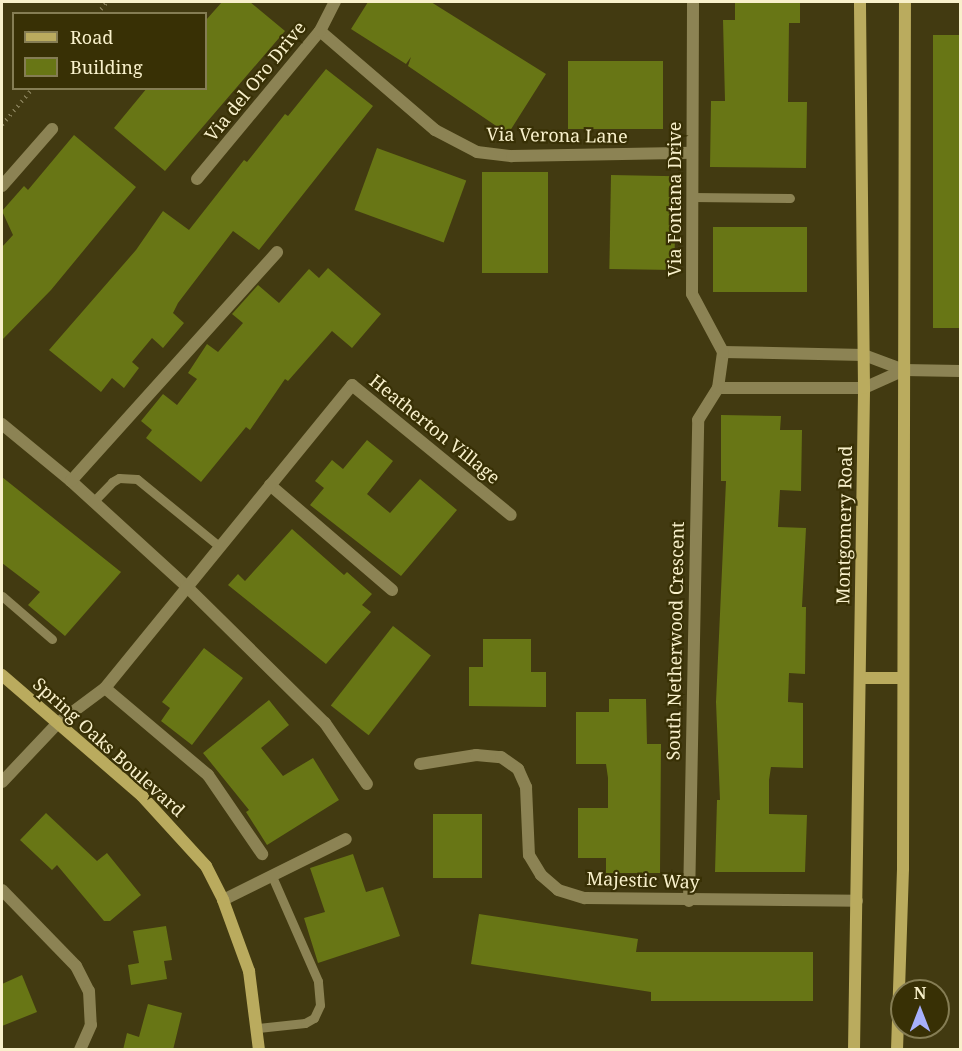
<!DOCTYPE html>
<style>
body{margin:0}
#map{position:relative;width:962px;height:1051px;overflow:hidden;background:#423a11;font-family:"Noto Serif",serif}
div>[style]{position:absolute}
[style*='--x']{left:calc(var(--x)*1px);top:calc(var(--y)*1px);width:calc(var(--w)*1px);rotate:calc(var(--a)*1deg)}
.building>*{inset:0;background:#687615;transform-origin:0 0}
.path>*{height:4px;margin-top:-2px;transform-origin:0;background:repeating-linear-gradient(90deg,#807851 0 1.5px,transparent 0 6px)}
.lane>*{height:9px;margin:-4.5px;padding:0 4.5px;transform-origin:4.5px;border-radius:4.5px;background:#8c8354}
.street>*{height:12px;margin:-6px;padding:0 6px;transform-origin:6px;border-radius:6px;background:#8c8354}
.secondary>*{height:12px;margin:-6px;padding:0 6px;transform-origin:6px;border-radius:6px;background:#baab5e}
span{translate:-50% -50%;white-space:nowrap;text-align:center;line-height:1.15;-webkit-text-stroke:4.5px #383005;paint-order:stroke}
.street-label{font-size:18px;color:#f8f0cb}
.frame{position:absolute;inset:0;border:3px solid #f8f0cb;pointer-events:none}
.legend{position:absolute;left:12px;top:12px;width:195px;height:78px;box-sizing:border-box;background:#383005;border:2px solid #857d54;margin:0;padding:8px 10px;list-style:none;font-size:18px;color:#f8f0cb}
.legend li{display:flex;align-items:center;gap:12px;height:30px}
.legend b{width:30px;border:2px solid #857d54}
.north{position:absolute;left:890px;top:979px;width:60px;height:60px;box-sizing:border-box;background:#383005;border:2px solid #857d54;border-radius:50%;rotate:0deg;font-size:16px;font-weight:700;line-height:24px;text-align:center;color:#f8f0cb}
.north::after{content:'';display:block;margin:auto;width:21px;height:27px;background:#a7b0fc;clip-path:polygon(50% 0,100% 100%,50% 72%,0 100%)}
</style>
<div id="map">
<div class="building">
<i style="clip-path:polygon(222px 2px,250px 2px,285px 31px,165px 171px,114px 128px,147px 88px,206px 88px,206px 20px)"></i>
<i style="clip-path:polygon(368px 2px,431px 2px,546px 74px,508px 134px,408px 66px,411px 57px,406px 64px,351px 29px)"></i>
<i style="clip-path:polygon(735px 2px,800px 2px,800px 23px,789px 23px,788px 102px,807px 102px,806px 168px,710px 167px,711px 101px,725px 101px,723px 20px,735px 20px)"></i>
<i style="left:933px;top:35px;width:27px;height:293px"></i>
<i style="left:568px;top:61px;width:95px;height:68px"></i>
<i style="clip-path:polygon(326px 69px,373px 106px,259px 250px,233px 231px,178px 303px,173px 313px,184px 323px,163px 348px,152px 338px,132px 362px,139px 368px,124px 388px,112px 378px,101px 392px,49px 350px,136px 250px,163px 211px,189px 230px,244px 160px,247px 162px,285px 114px,288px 116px)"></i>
<i style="clip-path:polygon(74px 135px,136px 187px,51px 290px,2px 340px,2px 247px,13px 235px,2px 211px,24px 186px,28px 190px)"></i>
<i style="left:377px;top:148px;width:95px;height:66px;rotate:20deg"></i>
<i style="left:482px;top:172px;width:66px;height:101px"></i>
<i style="left:611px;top:175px;width:65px;height:94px;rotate:1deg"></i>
<i style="left:807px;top:227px;width:65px;height:94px;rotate:90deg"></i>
<i style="clip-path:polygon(328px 268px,381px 314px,352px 348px,332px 331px,288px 381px,285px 379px,250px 430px,246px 427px,201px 482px,146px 438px,152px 430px,141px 421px,163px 394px,177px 405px,197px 379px,188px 373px,207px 344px,218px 352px,243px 323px,232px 314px,258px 285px,279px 303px,309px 269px,319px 278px)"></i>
<i style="clip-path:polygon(721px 415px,781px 416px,780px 430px,802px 430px,801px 491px,780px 490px,778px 527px,806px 528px,802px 607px,806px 607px,805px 674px,789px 673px,788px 702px,803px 703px,803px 768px,771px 767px,769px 780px,769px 814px,807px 815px,805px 872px,715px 872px,717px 800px,720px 800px,716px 702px,726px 481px,721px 481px)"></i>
<i style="clip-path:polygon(367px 440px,393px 461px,367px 494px,390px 513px,420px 479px,457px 510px,401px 576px,310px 505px,324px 488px,315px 481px,332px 460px,343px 469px)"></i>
<i style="clip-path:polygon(2px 477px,121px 572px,65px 636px,28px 605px,40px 592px,2px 563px)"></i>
<i style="clip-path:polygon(292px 529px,344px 575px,347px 572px,372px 594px,362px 605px,371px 612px,326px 664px,228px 585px,238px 574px,245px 581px)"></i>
<i style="left:393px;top:626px;width:48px;height:101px;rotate:38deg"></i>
<i style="clip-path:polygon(483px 639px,531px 639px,531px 672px,546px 672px,546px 707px,469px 706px,469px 667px,483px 667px)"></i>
<i style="clip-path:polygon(204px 648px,243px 678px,192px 745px,161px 721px,170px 708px,162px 702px)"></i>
<i style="clip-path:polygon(609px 699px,646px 699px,647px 744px,661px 744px,660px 873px,606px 873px,606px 858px,578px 858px,578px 808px,608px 808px,608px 778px,606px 764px,576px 764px,576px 712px,609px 712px)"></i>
<i style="clip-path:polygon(269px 700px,289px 725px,261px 748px,283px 776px,313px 758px,339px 800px,267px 845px,246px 812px,249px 810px,203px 753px)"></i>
<i style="clip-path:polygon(46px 813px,97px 861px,107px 853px,141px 895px,110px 921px,104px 921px,57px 865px,52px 870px,20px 840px)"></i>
<i style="left:433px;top:814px;width:49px;height:64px"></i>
<i style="clip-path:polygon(353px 854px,366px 892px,383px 887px,400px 936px,318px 963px,304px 918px,325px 912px,310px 868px)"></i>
<i style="clip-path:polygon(479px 914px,638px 939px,636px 952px,813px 952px,813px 1001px,651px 1001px,651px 992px,471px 964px)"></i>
<i style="clip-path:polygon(166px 926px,172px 960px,164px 961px,167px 979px,131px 985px,128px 965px,139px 963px,133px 931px)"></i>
<i style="clip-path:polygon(22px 975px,37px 1012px,2px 1026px,2px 984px)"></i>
<i style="clip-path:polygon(148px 1004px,182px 1013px,173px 1050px,123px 1050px,127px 1033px,139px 1037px)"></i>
</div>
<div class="path">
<i style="--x:97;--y:14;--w:16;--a:-50"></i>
<i style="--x:2;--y:125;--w:48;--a:-50"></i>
</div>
<div class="lane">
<i style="--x:692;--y:197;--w:98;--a:0.6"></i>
<i style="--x:93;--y:502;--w:28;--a:-46"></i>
<i style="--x:112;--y:482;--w:8;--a:-30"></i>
<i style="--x:119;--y:478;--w:18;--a:3"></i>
<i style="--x:137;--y:479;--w:106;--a:39.3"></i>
<i style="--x:2;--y:596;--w:66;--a:40.7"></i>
<i style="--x:258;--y:1028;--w:47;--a:-6.1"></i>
<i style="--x:305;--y:1023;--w:10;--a:-29"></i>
<i style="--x:314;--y:1018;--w:14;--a:-65"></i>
<i style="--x:320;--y:1005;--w:24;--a:-95"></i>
<i style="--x:318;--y:981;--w:115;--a:-113.7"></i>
</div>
<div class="street">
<i style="--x:320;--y:31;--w:152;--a:40.7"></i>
<i style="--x:435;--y:130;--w:47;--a:27.6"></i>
<i style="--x:477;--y:152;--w:35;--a:7"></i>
<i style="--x:512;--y:156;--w:180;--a:-1"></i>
<i style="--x:197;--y:179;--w:192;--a:-50.3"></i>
<i style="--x:320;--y:31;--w:33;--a:-63"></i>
<i style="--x:2;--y:186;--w:76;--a:-48.7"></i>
<i style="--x:723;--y:352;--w:141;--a:1.2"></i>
<i style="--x:864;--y:355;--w:43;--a:20.6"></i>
<i style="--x:904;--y:370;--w:56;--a:1"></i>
<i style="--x:718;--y:388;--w:146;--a:0"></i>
<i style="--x:864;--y:388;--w:44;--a:-24.2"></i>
<i style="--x:2;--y:424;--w:89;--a:39.6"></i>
<i style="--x:71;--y:481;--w:156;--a:42.4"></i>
<i style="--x:186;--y:586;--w:195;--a:44.6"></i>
<i style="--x:325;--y:723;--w:74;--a:55.5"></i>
<i style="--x:71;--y:481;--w:308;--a:-48"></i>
<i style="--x:270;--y:485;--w:161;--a:40.7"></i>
<i style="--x:105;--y:688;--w:135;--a:40.2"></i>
<i style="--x:208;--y:775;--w:96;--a:55.6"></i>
<i style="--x:420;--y:764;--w:57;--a:-9.1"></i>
<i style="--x:476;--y:755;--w:25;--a:5"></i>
<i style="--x:501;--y:757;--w:21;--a:35"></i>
<i style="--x:518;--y:769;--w:20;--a:66"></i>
<i style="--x:526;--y:787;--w:68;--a:87.5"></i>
<i style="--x:529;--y:855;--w:23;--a:59"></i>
<i style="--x:541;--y:875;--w:23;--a:41"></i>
<i style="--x:558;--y:890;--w:28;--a:17"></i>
<i style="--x:585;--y:898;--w:272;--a:0.6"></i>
<i style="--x:2;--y:782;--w:81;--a:-46.5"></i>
<i style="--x:58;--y:723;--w:59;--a:-36.7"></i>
<i style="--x:105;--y:688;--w:391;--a:-50.8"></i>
<i style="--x:352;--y:385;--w:205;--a:39.3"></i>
<i style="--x:2;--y:890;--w:106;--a:45.8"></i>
<i style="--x:76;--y:966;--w:28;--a:63"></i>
<i style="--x:89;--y:991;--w:34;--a:87"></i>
<i style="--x:91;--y:1025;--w:27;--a:114"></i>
<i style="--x:223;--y:900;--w:137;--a:-26.4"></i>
<i style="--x:689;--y:901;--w:481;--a:-88.9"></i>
<i style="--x:698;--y:420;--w:38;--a:-58"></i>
<i style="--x:718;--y:388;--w:36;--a:-82"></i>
<i style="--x:723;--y:352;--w:66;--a:-118.1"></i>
<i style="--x:692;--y:294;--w:292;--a:-89.8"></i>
</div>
<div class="secondary">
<i style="--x:2;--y:675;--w:185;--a:40.8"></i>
<i style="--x:142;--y:796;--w:95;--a:47.6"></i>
<i style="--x:206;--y:866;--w:38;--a:63"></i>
<i style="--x:223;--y:900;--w:76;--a:69.9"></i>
<i style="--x:249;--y:971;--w:80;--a:82.8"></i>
<i style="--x:860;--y:678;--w:43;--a:0"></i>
<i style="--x:854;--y:1050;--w:662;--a:-89.13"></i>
<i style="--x:864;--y:388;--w:386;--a:-90.6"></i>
<i style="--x:897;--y:1050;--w:181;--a:-88.1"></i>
<i style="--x:903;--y:869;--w:867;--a:-89.87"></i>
</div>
<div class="street-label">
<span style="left:255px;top:81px;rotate:-51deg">Via del Oro Drive</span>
<span style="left:557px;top:135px;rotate:1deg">Via Verona Lane</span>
<span style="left:674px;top:199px;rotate:-90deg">Via Fontana Drive</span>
<span style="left:435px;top:429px;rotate:39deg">Heatherton Village</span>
<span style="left:844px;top:525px;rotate:-89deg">Montgomery Road</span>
<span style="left:675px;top:641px;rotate:-89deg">South Netherwood Crescent</span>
<span style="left:109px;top:747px;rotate:42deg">Spring Oaks Boulevard</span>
<span style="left:643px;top:880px;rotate:2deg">Majestic Way</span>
</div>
<div class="frame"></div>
<ul class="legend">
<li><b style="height:8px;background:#baab5e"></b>Road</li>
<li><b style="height:16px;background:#687615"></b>Building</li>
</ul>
<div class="north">N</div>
</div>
